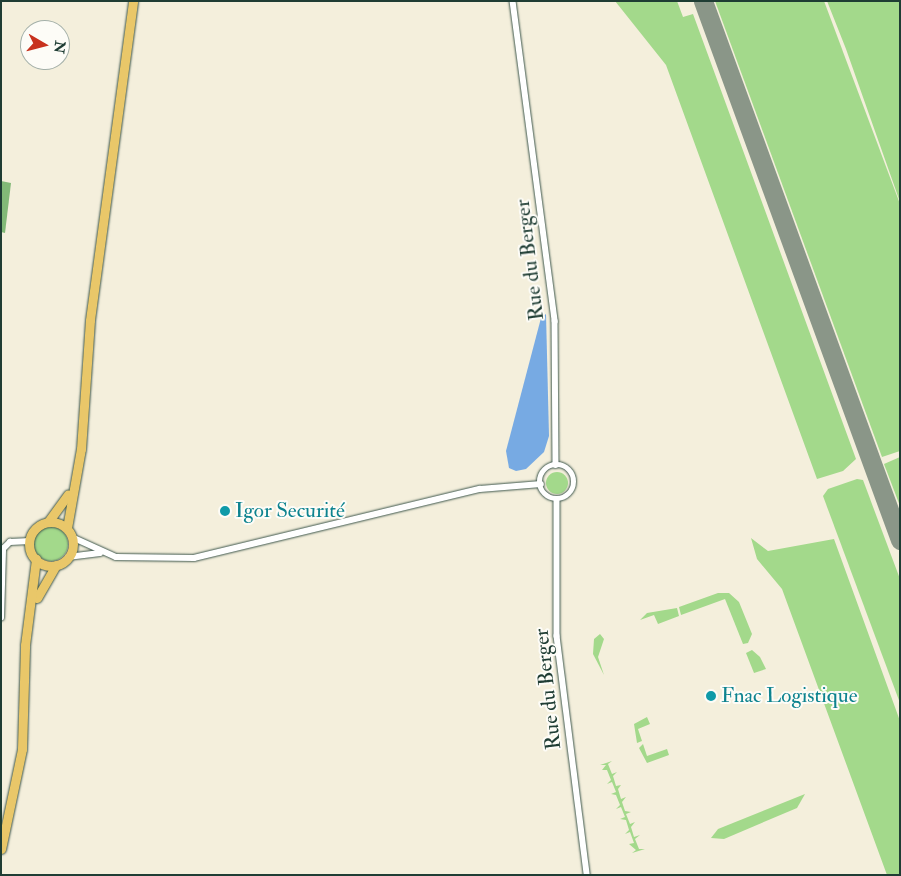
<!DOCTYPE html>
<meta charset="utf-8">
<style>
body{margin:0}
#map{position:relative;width:901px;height:876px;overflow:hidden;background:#f4efdc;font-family:"IM FELL Double Pica",serif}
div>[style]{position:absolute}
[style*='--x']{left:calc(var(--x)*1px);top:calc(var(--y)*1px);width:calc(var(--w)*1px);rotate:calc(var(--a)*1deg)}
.green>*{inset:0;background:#a3d98b}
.round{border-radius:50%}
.forest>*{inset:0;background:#82b977}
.water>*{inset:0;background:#77aae3}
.taxiway>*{height:19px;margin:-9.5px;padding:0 9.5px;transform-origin:9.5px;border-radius:9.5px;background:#8a9688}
.roads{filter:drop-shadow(0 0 1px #3f584d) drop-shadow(0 0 1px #3f584d)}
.minor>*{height:5.5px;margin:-2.75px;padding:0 2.75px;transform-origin:2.75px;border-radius:2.75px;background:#fff}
.minor>.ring{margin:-2.75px;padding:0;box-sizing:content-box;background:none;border:5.5px solid #fff;border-radius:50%}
.primary>*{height:9px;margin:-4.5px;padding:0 4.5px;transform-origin:4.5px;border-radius:4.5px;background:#e9c769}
.primary>.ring{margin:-4.5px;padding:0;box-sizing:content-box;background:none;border:9px solid #e9c769;border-radius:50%}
.dots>*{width:14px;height:14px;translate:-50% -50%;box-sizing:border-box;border:2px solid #fdfcf7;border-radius:50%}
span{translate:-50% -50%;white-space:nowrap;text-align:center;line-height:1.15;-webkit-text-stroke:4px #fdfcf7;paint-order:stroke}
.street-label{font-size:21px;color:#1f3d34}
.culture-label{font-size:21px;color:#0d838f}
.left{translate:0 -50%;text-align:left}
.frame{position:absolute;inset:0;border:2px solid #1f3d34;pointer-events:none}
.north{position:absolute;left:20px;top:20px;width:50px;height:50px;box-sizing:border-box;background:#fdfcf7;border:1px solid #a4b0a9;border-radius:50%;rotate:98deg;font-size:14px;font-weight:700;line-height:20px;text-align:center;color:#1f3d34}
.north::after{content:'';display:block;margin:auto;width:18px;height:22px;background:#c8321e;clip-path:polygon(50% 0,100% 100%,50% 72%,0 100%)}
</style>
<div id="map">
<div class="green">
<i style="clip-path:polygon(615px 1px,677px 1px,683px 17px,693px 14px,856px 459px,843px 471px,817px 479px,666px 65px)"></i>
<i style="clip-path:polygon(715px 1px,824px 1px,900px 204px,900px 451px,882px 457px)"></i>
<i style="clip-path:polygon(827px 1px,900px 1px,900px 202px,846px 49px)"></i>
<i style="clip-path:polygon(900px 457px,900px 506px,884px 464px)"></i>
<i class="round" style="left:546px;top:472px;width:22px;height:22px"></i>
<i style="clip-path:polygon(857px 479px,863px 480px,900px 579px,900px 703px,823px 496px,828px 489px)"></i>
<i class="round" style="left:34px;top:527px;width:34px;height:34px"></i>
<i style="clip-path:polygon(751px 538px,768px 551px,834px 539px,900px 721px,900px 875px,887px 875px,782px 589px,757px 559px)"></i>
<i style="clip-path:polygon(718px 593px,729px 593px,739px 602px,752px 634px,748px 643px,743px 644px,725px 599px,681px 615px,679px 607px)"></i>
<i style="clip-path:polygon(677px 608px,679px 616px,658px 624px,654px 615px,640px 620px,647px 613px)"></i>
<i style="clip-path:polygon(600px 634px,604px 639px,598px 657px,604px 675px,593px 654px,594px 639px)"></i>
<i style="clip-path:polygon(752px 650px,760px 657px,766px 669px,754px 673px,746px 653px)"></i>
<i style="clip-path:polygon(647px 717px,650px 724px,638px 729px,642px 741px,637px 743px,634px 724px)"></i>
<i style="clip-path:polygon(643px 744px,647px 756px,667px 749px,669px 755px,647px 763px,639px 748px)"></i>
<i style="clip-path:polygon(612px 761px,608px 764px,612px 774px,617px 772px,613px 776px,616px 786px,621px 785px,618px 789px,621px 799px,626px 797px,622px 802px,625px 811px,631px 812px,626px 814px,630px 824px,635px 822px,631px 827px,634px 837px,640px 835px,635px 839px,639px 849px,645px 849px,632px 853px,636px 850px,629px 844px,634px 843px,630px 832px,625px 834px,629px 830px,626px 820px,620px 819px,625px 817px,621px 807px,616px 809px,620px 805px,616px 795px,611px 794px,616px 792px,612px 782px,607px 784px,611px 780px,607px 770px,602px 770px,606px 765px,600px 765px)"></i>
<i style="clip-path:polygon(805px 794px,797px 808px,724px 839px,711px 838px,718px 829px)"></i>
</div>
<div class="forest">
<i style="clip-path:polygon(1px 181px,11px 183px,5px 233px,1px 232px)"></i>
</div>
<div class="water">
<i style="clip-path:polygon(546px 314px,549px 436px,544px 452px,526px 469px,516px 471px,509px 468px,506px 451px,541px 318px)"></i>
</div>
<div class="taxiway">
<i style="--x:703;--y:1;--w:574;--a:69.92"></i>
</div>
<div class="roads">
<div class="minor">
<i style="--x:513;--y:1;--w:323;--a:82.5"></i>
<i style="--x:555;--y:321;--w:144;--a:89.6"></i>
<i class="ring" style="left:540px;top:465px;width:28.5px;height:28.5px"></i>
<i style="--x:557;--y:499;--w:137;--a:90"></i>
<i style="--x:557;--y:636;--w:241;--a:82.8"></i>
<i style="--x:72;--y:537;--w:48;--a:24.4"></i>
<i style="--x:116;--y:557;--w:78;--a:0.7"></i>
<i style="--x:194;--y:558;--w:294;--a:-13.6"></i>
<i style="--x:480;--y:489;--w:61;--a:-4.7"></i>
<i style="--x:68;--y:557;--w:32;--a:-7"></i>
<i style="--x:1;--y:618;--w:69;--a:-88.3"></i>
<i style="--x:3;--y:549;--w:10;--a:-45"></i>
<i style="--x:10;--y:542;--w:20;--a:-3"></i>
</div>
<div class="primary">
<i style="--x:48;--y:522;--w:34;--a:-54"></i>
<i class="ring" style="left:29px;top:522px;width:35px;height:35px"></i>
<i style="--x:67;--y:528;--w:80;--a:-80"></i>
<i style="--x:81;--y:449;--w:129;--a:-86"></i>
<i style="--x:90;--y:320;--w:322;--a:-82.3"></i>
<i style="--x:37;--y:598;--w:38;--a:-60"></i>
<i style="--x:1;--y:849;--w:102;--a:-78.1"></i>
<i style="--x:22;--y:749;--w:104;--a:-88.3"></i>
<i style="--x:25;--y:645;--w:87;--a:-82.7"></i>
</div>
</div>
<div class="dots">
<i style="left:225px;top:511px;background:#0f9aa8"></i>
<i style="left:711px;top:696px;background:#0f9aa8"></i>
</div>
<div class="street-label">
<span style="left:530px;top:260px;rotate:-97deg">Rue du Berger</span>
<span style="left:548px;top:689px;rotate:-96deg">Rue du Berger</span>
</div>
<div class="culture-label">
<span class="left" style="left:235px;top:511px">Igor Securité</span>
<span class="left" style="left:721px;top:696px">Fnac Logistique</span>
</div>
<div class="frame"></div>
<div class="north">N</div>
</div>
